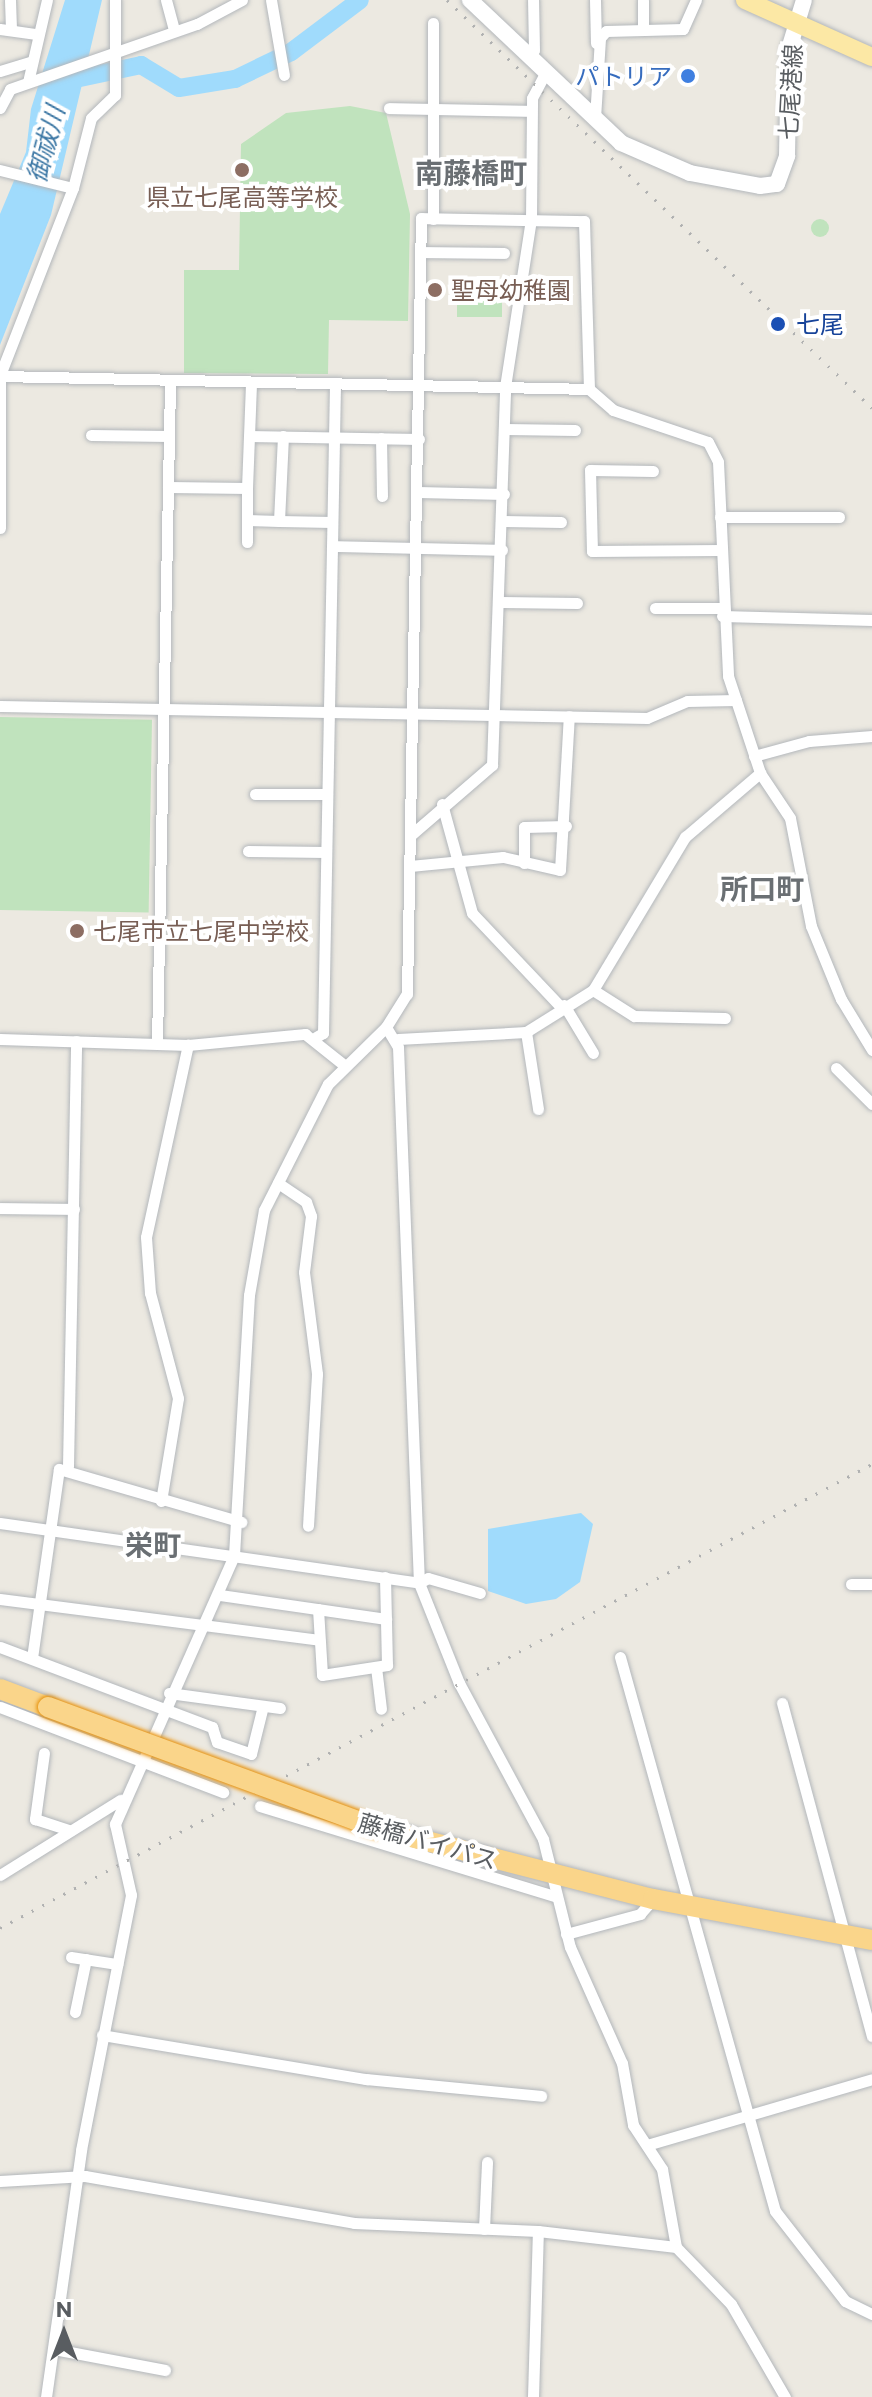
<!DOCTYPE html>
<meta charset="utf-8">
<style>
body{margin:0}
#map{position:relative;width:872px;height:2397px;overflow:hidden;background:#ece9e1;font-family:Commissioner,"Noto Sans JP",sans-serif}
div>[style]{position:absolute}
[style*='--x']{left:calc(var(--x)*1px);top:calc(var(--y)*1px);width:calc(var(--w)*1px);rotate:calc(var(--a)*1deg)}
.green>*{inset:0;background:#c0e3bd;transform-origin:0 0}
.round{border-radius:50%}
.water>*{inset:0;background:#a0dbfc}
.river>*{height:18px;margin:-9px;padding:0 9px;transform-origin:9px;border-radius:9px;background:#a0dbfc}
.roads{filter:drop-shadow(0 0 2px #b3b7bb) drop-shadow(0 0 2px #b3b7bb)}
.street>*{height:11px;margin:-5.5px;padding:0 5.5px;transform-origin:5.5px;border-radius:5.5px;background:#fff}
.secondary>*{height:16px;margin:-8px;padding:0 8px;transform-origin:8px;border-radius:8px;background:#fff}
.primary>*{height:18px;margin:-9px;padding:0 9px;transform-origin:9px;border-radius:9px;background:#fce8a5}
.highway>*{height:20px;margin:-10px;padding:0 10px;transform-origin:10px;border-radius:10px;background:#fad58a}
.rail>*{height:3px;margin-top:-1.5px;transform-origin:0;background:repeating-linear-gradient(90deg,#b0b1b1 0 2px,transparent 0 12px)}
.bridges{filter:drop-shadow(0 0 2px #e68f07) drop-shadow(0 0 2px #e68f07)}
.highway-bridge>*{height:20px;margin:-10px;padding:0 10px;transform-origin:10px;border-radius:10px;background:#fad58a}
.dots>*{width:22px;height:22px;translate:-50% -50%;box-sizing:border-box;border:4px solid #fff;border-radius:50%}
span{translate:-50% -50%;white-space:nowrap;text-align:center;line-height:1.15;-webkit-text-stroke:8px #fff;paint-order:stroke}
.shop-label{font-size:24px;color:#366cbe}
.right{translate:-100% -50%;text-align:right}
.street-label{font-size:24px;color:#595d61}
.education-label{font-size:24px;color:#785e54}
.left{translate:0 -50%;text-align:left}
.transit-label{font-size:24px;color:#164399}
.water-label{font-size:26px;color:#3c77a4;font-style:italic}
.quarter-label{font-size:28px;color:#6a6f73;font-weight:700}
.north{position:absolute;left:24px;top:2293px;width:80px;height:80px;-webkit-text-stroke:6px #fff;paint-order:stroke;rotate:0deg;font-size:22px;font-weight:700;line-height:32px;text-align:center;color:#595d61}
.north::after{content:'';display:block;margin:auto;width:28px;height:36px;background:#595d61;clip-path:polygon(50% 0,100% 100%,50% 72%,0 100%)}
</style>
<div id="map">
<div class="green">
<i style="clip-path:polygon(350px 106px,386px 113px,410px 214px,408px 321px,329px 320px,328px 374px,184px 373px,184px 270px,239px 270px,241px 144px,286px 113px)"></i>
<i class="round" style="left:811px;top:219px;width:18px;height:18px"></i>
<i style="left:457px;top:293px;width:45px;height:24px"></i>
<i style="left:0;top:717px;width:152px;height:193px;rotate:1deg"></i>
</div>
<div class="water">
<i style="clip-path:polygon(65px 0,102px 0,51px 215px,0 345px,0 214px,26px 152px,31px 109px)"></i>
<i style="clip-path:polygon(581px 1513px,593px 1524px,580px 1582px,556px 1599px,526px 1604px,488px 1591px,488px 1529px)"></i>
</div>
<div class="river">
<i style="--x:66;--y:81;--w:77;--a:-12"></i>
<i style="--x:141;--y:65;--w:44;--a:31.2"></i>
<i style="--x:179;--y:88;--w:57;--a:-9.1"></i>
<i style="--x:235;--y:79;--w:62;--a:-25.7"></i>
<i style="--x:291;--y:52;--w:86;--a:-37"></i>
</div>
<div class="roads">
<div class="street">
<i style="--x:10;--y:0;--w:29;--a:88"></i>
<i style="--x:166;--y:0;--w:28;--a:75"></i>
<i style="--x:271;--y:0;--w:76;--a:80.2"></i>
<i style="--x:595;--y:0;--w:43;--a:88.7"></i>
<i style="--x:643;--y:0;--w:30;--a:90"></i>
<i style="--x:433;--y:23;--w:196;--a:90"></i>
<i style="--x:0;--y:29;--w:35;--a:8"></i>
<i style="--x:528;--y:56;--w:8;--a:-45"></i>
<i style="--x:534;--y:50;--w:50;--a:-91.1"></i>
<i style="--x:0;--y:71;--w:31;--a:-17"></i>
<i style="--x:28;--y:82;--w:84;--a:-77"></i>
<i style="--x:0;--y:108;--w:21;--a:-62"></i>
<i style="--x:10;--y:89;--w:198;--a:-19.2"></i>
<i style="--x:197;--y:24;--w:51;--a:-28.1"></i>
<i style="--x:389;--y:108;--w:142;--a:1.2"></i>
<i style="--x:595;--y:118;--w:80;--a:-86.4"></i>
<i style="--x:600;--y:38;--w:9;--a:-49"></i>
<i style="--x:606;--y:31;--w:77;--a:-1.5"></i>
<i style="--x:683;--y:29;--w:32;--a:-66"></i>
<i style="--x:0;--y:170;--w:75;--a:13.9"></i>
<i style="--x:421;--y:252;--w:83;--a:0.7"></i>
<i style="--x:0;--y:375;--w:201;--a:-68.7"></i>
<i style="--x:73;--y:188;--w:72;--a:-75.6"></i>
<i style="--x:91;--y:118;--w:33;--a:-44"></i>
<i style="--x:115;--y:95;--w:95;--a:-90"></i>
<i style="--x:0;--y:376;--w:589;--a:1.26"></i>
<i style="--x:589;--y:389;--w:32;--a:41"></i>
<i style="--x:613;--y:410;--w:100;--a:18.6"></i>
<i style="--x:708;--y:442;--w:22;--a:63"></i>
<i style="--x:718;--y:462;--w:214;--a:87.3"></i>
<i style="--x:728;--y:676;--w:102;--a:71.7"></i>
<i style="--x:760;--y:773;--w:54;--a:56.3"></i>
<i style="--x:790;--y:818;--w:110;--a:79"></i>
<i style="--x:811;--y:926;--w:79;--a:67.7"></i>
<i style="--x:841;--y:999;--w:60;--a:58.7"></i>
<i style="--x:0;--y:380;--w:148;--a:90"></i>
<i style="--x:505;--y:429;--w:70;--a:0.8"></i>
<i style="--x:91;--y:435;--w:78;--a:0.7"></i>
<i style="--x:249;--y:436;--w:170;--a:1"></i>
<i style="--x:381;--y:438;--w:58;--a:89"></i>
<i style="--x:653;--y:471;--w:63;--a:-179.1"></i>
<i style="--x:590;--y:470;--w:81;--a:88.6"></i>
<i style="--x:592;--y:551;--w:129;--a:-0.4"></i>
<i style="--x:168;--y:487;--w:79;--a:0.7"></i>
<i style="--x:247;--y:488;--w:54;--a:90"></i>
<i style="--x:247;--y:488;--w:105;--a:-87.8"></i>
<i style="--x:418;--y:492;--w:86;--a:1.3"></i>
<i style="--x:720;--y:517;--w:119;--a:0"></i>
<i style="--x:247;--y:520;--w:32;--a:2"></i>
<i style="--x:279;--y:521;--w:85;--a:-87.3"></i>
<i style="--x:279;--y:521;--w:53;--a:1.1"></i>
<i style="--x:503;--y:521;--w:58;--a:1"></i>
<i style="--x:332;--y:546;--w:170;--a:1.3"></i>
<i style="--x:501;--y:602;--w:76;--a:0.8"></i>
<i style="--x:655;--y:608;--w:67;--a:0"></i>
<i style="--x:722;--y:616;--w:150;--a:1.5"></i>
<i style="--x:0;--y:706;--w:647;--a:1.06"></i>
<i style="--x:647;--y:718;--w:43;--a:-23"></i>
<i style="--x:687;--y:701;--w:49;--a:-1.2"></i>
<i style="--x:754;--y:756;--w:57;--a:-15.3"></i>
<i style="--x:809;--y:741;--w:63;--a:-4.5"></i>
<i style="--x:255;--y:794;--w:72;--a:0"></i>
<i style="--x:442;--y:804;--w:113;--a:74.6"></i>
<i style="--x:472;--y:913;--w:129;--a:46.6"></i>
<i style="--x:412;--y:834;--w:106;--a:-40.8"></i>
<i style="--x:492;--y:765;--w:378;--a:-88"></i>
<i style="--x:505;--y:387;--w:169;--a:-81.2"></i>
<i style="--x:531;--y:220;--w:122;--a:-89.5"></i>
<i style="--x:532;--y:98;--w:27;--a:-62"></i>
<i style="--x:248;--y:851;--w:78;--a:0.7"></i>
<i style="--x:524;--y:863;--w:36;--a:-90"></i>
<i style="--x:524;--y:827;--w:42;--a:-1.4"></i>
<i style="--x:410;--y:866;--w:93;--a:-5.5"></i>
<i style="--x:503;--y:857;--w:58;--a:12.8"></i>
<i style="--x:560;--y:870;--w:154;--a:-86.7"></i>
<i style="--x:593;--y:990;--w:49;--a:32.4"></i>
<i style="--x:634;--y:1016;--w:91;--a:1.3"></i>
<i style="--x:564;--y:1005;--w:56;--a:58.9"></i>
<i style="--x:386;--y:1027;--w:23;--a:59"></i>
<i style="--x:398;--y:1047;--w:536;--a:87.76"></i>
<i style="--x:419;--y:1583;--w:108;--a:68.2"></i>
<i style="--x:459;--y:1683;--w:177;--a:61.7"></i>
<i style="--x:543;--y:1839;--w:111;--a:76"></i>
<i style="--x:570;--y:1947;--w:127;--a:65.9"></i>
<i style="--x:622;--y:2063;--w:63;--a:79.9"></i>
<i style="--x:633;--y:2125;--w:53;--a:56.6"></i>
<i style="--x:662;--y:2169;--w:79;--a:79.8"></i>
<i style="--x:676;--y:2247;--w:79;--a:46"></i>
<i style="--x:731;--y:2304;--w:108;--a:59.9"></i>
<i style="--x:526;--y:1032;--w:78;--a:81.1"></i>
<i style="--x:316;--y:1037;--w:8;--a:-30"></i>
<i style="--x:323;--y:1033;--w:650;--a:-88.94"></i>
<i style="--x:0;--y:1039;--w:188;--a:1.8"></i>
<i style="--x:188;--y:1045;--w:118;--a:-5.4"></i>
<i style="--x:305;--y:1034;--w:50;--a:38.5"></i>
<i style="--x:398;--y:1039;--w:128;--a:-3.1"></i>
<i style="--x:526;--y:1032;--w:79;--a:-32.1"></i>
<i style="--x:593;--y:990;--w:179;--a:-59"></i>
<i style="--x:685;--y:837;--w:99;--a:-40.5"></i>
<i style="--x:157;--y:1043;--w:661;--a:-88.87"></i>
<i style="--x:836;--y:1068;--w:51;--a:45"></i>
<i style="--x:278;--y:1183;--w:34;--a:34"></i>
<i style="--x:306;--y:1202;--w:15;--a:70"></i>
<i style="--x:311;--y:1216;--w:56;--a:97.1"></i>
<i style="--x:304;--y:1272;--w:103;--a:82.7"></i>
<i style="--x:317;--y:1374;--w:152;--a:93.4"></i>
<i style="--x:0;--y:1208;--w:74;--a:0.8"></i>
<i style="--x:68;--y:1466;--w:425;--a:-88.9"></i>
<i style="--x:161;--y:1501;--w:104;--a:-80.6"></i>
<i style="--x:178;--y:1398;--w:109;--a:-104.9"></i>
<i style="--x:150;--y:1293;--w:56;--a:-94.1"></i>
<i style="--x:146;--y:1237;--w:197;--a:-77.7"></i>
<i style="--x:0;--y:1523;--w:423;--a:8.1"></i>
<i style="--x:419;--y:1583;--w:10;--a:-29"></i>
<i style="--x:428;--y:1578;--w:54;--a:16.1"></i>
<i style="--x:851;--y:1584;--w:21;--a:0"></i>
<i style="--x:220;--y:1595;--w:168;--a:8.2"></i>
<i style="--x:0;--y:1599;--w:322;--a:7.3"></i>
<i style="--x:318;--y:1609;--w:66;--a:86.5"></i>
<i style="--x:322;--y:1675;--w:66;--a:-8.7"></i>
<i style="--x:387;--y:1665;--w:88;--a:-91.3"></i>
<i style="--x:0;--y:1647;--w:227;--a:20.7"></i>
<i style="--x:212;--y:1727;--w:16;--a:72"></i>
<i style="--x:217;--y:1742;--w:36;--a:19"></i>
<i style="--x:251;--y:1754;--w:49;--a:-76"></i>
<i style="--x:620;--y:1657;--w:575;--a:74.37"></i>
<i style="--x:775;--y:2211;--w:114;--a:52.1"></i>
<i style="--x:845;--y:2301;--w:30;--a:26"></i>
<i style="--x:32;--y:1658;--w:191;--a:-81.9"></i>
<i style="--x:59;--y:1469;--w:190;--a:16.2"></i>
<i style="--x:376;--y:1667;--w:42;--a:83.2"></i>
<i style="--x:169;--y:1693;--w:112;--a:7.7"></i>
<i style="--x:782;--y:1703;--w:345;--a:74.9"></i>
<i style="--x:0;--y:1707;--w:239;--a:20.9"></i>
<i style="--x:44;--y:1753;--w:67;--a:97.8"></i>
<i style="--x:35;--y:1819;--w:36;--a:18"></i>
<i style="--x:260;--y:1806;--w:308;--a:17"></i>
<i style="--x:0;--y:1875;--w:142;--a:-32"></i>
<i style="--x:566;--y:1934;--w:77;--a:-15.1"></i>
<i style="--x:640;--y:1914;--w:20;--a:-49"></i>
<i style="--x:71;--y:1957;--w:47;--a:8.7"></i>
<i style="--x:75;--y:2012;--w:54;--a:-78.3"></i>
<i style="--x:102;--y:2035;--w:268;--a:9.5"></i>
<i style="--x:366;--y:2079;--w:176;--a:5.5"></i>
<i style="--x:647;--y:2145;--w:234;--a:-16.3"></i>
<i style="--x:0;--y:2181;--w:85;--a:-3.4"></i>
<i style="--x:85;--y:2176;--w:273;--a:9.9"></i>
<i style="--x:354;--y:2223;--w:184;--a:2.5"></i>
<i style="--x:538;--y:2231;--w:139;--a:6.6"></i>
<i style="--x:484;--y:2229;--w:67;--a:-87.4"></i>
<i style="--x:54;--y:2349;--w:113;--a:10.7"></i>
<i style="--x:46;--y:2397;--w:249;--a:-81.9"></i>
<i style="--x:81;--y:2150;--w:260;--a:-78.9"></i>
<i style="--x:131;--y:1895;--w:73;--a:-102.7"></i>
<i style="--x:115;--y:1824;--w:294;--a:-66.1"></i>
<i style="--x:234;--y:1555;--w:260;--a:-86.7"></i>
<i style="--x:249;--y:1295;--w:86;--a:-80"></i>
<i style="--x:264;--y:1210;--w:141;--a:-63.1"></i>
<i style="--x:328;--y:1084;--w:81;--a:-44.5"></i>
<i style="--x:386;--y:1027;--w:39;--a:-58"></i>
<i style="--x:407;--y:994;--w:776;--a:-88.97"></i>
<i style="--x:421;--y:218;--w:163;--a:1.1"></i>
<i style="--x:584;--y:221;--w:168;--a:88.3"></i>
<i style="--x:533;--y:2397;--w:166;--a:-88.3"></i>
</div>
<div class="secondary">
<i style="--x:470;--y:0;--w:208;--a:43.4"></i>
<i style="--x:621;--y:143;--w:75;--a:23.5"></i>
<i style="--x:690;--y:173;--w:71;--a:10.5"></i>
<i style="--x:760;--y:186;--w:17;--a:-7"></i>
<i style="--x:777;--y:184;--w:30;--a:-70"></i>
<i style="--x:787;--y:156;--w:107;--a:-88.9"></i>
<i style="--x:789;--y:49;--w:51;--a:-73"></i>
</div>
<div class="primary">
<i style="--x:745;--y:0;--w:139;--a:24.2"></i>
</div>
<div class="highway">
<i style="--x:0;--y:1689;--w:51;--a:20.6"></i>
<i style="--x:376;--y:1828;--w:286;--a:14.4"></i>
<i style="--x:653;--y:1899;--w:223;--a:10.6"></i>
</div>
</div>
<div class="rail">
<i style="--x:447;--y:0;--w:589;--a:43.83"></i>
<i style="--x:0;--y:1928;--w:988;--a:-28.02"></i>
</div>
<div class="bridges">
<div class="highway-bridge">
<i style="--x:48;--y:1707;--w:350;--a:20.2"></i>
</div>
</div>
<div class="dots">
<i style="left:688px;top:76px;background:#3f7fe0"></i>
<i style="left:242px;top:170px;background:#8d6e63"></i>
<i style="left:435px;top:290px;background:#8d6e63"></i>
<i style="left:778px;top:324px;background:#1a4fb4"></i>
<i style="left:77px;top:931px;background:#8d6e63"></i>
</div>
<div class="shop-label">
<span class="right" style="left:672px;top:76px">パトリア</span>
</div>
<div class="street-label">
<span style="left:790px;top:92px;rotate:-87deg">七尾港線</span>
<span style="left:428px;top:1841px;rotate:16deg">藤橋バイパス</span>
</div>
<div class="education-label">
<span style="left:242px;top:197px">県立七尾高等学校</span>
<span class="left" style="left:451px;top:290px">聖母幼稚園</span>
<span class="left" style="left:93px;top:931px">七尾市立七尾中学校</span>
</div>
<div class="transit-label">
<span class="left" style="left:796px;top:324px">七尾</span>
</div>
<div class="water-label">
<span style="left:45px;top:144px;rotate:-75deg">御祓川</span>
</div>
<div class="quarter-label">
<span style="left:471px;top:172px">南藤橋町</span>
<span style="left:762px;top:888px">所口町</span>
<span style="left:153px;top:1544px">栄町</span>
</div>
<div class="north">N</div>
</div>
